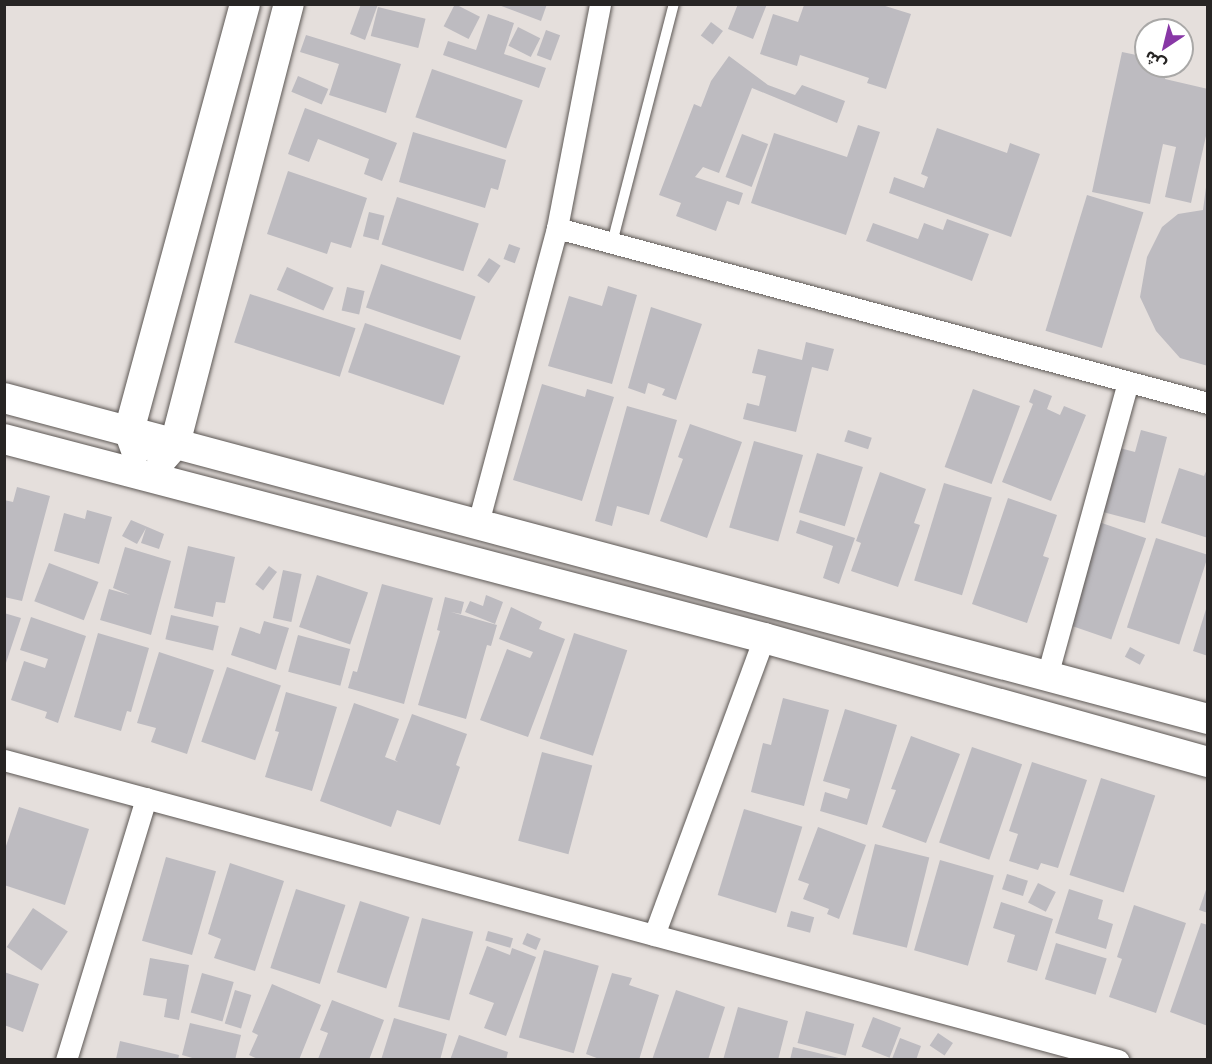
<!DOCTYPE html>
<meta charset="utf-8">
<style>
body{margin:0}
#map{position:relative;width:1212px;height:1064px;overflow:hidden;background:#e5dfdc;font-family:"Asap Condensed","Noto Sans Arabic",sans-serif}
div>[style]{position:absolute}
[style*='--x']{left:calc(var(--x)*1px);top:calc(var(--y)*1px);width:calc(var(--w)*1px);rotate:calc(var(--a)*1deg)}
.building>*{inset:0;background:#bdbbc0;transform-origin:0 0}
.roads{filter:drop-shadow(0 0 2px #5d5855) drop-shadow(0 0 2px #5d5855)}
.lane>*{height:10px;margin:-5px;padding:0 5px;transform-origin:5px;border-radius:5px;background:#fff}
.street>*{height:21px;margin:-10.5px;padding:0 10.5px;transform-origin:10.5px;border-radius:10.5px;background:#fff}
.secondary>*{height:30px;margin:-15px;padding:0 15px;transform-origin:15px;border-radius:15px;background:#fff}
span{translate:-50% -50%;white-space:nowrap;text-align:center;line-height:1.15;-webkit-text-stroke:4.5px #fff;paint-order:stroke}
.frame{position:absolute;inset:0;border:6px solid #272524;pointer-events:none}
.north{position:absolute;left:1134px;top:18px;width:60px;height:60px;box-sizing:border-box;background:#fff;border:2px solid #a9a8a7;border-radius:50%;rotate:215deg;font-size:16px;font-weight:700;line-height:24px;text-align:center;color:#272524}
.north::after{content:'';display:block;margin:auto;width:21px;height:27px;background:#8837a6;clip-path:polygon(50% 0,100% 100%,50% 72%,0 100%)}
</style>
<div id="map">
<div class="building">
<i style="clip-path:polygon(361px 4px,378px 4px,365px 40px,350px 34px)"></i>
<i style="left:455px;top:4px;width:28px;height:25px;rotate:27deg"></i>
<i style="clip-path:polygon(496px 4px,547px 4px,541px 21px)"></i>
<i style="clip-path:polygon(738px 4px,767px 4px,753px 39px,728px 29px)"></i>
<i style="clip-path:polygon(804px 5px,882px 5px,911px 14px,886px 89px,867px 83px,869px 78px,800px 55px,797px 66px,760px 54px,773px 14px,798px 22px)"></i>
<i style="left:378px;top:7px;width:49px;height:30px;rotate:14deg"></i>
<i style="clip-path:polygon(488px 14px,514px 23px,504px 54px,546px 68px,539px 88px,443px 55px,448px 41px,476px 50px)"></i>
<i style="left:711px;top:22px;width:15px;height:17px;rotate:37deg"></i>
<i style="left:518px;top:27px;width:25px;height:21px;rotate:27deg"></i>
<i style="left:546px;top:30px;width:15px;height:27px;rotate:20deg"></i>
<i style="clip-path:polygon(306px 35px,401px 64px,386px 113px,329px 95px,339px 64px,300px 52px)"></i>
<i style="clip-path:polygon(1122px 52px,1146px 57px,1146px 66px,1168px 66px,1165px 79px,1208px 89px,1208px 127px,1191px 203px,1165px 197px,1176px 147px,1163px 144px,1150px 204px,1092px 192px)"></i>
<i style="clip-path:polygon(729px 56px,768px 85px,795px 95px,802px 85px,845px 101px,837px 123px,752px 88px,719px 173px,703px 167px,695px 177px,743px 193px,739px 205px,727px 201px,716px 231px,676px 216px,681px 203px,659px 195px,694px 104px,701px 107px,711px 81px)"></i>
<i style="left:432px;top:69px;width:96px;height:51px;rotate:19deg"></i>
<i style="left:298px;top:76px;width:33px;height:17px;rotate:23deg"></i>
<i style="clip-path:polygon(305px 108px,397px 143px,382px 181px,364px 174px,369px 159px,318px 139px,309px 162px,288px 154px)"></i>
<i style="clip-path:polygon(858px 125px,880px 132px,846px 235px,751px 203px,774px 133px,847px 157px)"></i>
<i style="clip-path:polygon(937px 128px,1007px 153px,1010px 143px,1040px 154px,1011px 237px,889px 193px,894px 177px,924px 188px,928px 177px,921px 174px)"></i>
<i style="clip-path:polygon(413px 132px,506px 160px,498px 190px,491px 188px,485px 208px,399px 182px)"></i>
<i style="left:742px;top:134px;width:28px;height:46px;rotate:21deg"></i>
<i style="clip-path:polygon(288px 171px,367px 198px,351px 248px,331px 242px,327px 254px,267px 234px)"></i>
<i style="clip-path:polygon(1208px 172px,1208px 366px,1180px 358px,1156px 331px,1140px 297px,1147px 257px,1162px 227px,1178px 214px,1203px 210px)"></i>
<i style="left:1087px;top:195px;width:59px;height:142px;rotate:17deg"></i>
<i style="left:397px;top:197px;width:86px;height:50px;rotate:18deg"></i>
<i style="left:369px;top:212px;width:16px;height:25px;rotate:14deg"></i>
<i style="clip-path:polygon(947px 219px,989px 234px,972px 281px,866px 241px,873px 223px,918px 239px,924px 223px,943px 230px)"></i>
<i style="left:509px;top:244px;width:12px;height:16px;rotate:20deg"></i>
<i style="left:489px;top:258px;width:14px;height:21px;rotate:34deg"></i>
<i style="left:381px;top:264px;width:100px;height:46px;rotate:19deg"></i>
<i style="left:287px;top:267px;width:51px;height:25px;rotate:24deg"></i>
<i style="clip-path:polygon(608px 286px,637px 295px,612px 384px,548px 366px,569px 296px,602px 306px)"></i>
<i style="left:347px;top:287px;width:18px;height:24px;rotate:13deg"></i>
<i style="left:250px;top:294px;width:111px;height:51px;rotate:18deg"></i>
<i style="clip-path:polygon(651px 307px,702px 324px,676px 400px,662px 395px,665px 389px,648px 383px,645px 394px,628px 388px)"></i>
<i style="left:365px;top:323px;width:101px;height:52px;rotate:19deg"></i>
<i style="clip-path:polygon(806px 342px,834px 349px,828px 371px,812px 367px,796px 432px,743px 419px,747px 403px,759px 406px,766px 376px,752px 373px,758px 349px,802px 360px)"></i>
<i style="clip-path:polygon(542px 384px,585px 397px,587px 389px,614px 397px,582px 501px,513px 480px)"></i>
<i style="left:973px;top:389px;width:50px;height:83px;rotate:20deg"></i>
<i style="clip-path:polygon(1034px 389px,1052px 396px,1047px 409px,1060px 415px,1064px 406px,1086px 415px,1051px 501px,1002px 482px,1033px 404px,1029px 402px)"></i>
<i style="clip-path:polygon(627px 406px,677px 420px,649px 515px,617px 506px,612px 526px,595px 521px)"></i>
<i style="clip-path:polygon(690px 424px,742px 442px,707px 538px,660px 521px,683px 459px,678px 457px)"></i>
<i style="left:848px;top:430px;width:25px;height:12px;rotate:18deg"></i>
<i style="clip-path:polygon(1141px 430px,1167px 437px,1145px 523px,1099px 511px,1116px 447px,1135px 452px)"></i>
<i style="left:754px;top:441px;width:51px;height:90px;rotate:16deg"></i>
<i style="left:817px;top:453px;width:48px;height:62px;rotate:17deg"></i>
<i style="clip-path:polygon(1208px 467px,1208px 538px,1161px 523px,1179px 468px,1204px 476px)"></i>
<i style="clip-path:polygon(880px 472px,926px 489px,914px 523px,920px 525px,898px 587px,851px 571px,861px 543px,856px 541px)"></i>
<i style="left:944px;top:483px;width:50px;height:102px;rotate:17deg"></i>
<i style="clip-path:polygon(17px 487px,50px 496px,22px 601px,4px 597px,4px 500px,13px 502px)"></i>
<i style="clip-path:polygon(1008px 498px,1057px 515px,1043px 556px,1049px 558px,1027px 623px,972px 604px)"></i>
<i style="clip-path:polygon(87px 510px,112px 517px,99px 564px,54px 551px,64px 513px,85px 519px)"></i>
<i style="clip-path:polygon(131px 520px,164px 534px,159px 549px,141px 543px,146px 528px,137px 544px,122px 536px)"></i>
<i style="clip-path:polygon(800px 520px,855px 538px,839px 584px,823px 578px,833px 546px,796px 533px)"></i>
<i style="left:1096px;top:521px;width:53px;height:107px;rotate:19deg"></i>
<i style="left:1156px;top:538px;width:55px;height:94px;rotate:18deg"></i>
<i style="clip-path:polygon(188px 546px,235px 557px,225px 603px,216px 602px,213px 617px,174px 608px)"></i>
<i style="clip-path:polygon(125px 547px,171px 561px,151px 635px,100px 620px,109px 589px,130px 595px,113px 588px)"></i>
<i style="left:49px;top:563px;width:53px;height:41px;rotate:21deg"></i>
<i style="left:269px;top:566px;width:10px;height:23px;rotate:37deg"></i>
<i style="left:283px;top:570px;width:19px;height:49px;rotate:12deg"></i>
<i style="left:317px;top:575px;width:54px;height:55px;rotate:19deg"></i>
<i style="clip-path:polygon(382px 584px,433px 598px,404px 704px,348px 688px,353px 671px,357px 672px)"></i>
<i style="clip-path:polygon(486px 595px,503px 602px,495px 624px,465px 612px,470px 601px,483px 606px)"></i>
<i style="clip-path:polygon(445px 597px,464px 602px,461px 614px,451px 612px,497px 625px,491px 646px,487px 645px,466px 719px,418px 705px,440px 631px,437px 630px)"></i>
<i style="clip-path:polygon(1207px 606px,1208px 606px,1208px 656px,1193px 651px)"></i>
<i style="clip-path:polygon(511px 607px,542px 622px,539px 629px,565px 639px,528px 737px,480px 720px,507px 649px,530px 658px,533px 652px,499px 639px)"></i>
<i style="clip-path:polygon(4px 613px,21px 618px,5px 666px,4px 666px)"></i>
<i style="left:171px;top:615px;width:49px;height:25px;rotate:13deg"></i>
<i style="clip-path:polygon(31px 617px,86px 636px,58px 723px,45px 718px,47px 712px,11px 700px,24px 661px,45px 668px,48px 659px,20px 650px)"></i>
<i style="clip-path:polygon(264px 621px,289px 628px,276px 670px,231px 655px,240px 627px,260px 634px)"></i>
<i style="clip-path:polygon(98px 633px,149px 648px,131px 712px,127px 711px,121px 731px,74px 717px)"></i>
<i style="left:574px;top:633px;width:56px;height:111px;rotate:18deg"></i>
<i style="left:298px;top:635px;width:54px;height:38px;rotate:15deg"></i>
<i style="left:1130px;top:647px;width:17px;height:11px;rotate:28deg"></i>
<i style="clip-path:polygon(159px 652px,214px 670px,187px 754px,151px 742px,156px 728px,137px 723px)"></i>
<i style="left:227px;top:667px;width:57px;height:79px;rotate:19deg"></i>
<i style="clip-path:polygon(286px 692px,337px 707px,312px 791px,265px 777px,279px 732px,275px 731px)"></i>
<i style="clip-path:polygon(783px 698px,829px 710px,804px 806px,751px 792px,763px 743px,771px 745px)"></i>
<i style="clip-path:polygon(354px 703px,399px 719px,385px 757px,398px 762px,395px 760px,412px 714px,467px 734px,456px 765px,460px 767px,440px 825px,397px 810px,391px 827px,320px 801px)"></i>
<i style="clip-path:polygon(845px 709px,897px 725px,867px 825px,820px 811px,825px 792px,847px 799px,850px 789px,823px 781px)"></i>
<i style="clip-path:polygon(911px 736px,960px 754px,926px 843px,882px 827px,896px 790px,891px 789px)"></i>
<i style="left:972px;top:747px;width:53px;height:101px;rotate:19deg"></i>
<i style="left:542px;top:752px;width:52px;height:92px;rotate:15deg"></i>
<i style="clip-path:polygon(1032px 762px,1087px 780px,1058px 868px,1041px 863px,1038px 870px,1009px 861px,1018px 834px,1009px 831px)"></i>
<i style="left:1101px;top:778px;width:57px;height:102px;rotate:18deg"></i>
<i style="clip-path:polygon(19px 807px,89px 829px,65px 905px,4px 885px,4px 852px)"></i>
<i style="left:744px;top:809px;width:61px;height:90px;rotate:17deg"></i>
<i style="clip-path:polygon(818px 827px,866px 845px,839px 919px,827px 914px,829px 909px,803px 899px,809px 884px,798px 880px)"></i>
<i style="left:875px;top:844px;width:56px;height:93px;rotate:14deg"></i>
<i style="left:166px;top:857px;width:52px;height:87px;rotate:16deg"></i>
<i style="left:940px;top:860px;width:56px;height:94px;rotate:16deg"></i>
<i style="clip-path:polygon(230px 863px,284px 881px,255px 971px,214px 958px,221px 939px,208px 934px)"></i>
<i style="left:1007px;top:874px;width:22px;height:16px;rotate:18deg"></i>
<i style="left:1038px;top:883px;width:20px;height:22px;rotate:27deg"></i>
<i style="clip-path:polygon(1208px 884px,1208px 913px,1199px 910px)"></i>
<i style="left:296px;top:889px;width:52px;height:83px;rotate:18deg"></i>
<i style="clip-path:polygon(1069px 889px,1103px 900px,1098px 919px,1113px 924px,1106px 949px,1055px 933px)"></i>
<i style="left:360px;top:901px;width:52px;height:75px;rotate:18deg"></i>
<i style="clip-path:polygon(1001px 902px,1053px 919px,1037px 971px,1007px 962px,1015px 935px,993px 928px)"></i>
<i style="clip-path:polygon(1134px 905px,1186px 923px,1156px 1013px,1109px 997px,1122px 959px,1117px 957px)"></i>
<i style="left:33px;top:908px;width:42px;height:47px;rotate:34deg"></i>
<i style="left:791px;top:911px;width:24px;height:16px;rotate:15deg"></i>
<i style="left:422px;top:918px;width:53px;height:92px;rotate:15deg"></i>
<i style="clip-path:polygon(1201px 923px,1208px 925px,1208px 1026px,1170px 1012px)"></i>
<i style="left:488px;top:931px;width:26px;height:10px;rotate:16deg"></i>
<i style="left:527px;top:933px;width:15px;height:12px;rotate:23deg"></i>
<i style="left:1056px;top:943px;width:53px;height:38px;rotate:17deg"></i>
<i style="clip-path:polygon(487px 946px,510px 955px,512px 948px,536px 957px,506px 1036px,484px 1028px,494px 1003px,469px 994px)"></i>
<i style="left:544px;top:950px;width:57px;height:91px;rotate:16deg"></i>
<i style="clip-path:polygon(150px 958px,189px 965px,179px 1020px,164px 1017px,167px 999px,143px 995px)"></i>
<i style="clip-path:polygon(4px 972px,39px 984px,23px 1032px,4px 1025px)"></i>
<i style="left:202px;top:973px;width:33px;height:41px;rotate:16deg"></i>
<i style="clip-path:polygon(612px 973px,632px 978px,629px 985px,659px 995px,639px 1060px,602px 1060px,586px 1054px)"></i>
<i style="clip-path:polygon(272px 984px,321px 1005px,299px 1060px,260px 1060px,249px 1055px,258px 1035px,252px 1032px)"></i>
<i style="left:235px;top:990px;width:17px;height:35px;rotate:17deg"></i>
<i style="clip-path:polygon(676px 990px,725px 1007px,708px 1060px,652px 1060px)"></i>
<i style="clip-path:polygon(332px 1000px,384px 1020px,369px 1060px,318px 1059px,328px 1033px,320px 1030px)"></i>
<i style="clip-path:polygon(738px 1007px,788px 1021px,778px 1060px,723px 1060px)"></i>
<i style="left:806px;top:1011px;width:50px;height:33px;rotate:15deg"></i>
<i style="left:873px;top:1017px;width:30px;height:32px;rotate:21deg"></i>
<i style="clip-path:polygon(394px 1018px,447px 1034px,440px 1060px,381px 1060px)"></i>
<i style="clip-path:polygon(190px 1023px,241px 1035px,235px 1060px,199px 1060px,182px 1055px)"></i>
<i style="left:938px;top:1033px;width:18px;height:15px;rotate:34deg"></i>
<i style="clip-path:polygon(459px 1035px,508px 1052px,506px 1060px,450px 1060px)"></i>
<i style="clip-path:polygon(900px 1038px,921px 1046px,916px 1060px,892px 1059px)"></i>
<i style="clip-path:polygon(120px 1041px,179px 1055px,178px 1060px,116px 1059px)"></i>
<i style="clip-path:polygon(793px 1047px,843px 1059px,843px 1060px,790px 1060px)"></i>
</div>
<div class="roads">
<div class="lane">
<i style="--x:612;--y:243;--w:247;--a:-75.5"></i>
</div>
<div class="street">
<i style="--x:557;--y:228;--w:674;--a:15.05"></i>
<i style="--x:478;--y:523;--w:305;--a:-75"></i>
<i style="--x:557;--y:228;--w:228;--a:-79.1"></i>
<i style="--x:1047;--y:676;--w:305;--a:-74.6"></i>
<i style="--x:4;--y:760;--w:1154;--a:15.07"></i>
<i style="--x:654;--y:935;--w:317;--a:-69.7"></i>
<i style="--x:66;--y:1060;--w:274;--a:-73"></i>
</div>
<div class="secondary">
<i style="--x:4;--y:398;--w:1246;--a:14.93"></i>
<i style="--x:4;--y:439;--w:786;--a:14.67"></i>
<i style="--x:764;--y:638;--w:461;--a:15.6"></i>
<i style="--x:136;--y:450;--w:20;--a:-110"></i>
<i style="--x:129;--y:431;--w:442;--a:-74.8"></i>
<i style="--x:162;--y:459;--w:20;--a:-49"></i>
<i style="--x:175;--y:444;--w:455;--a:-75.5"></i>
</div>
</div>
<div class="frame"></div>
<div class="north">ش</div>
</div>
